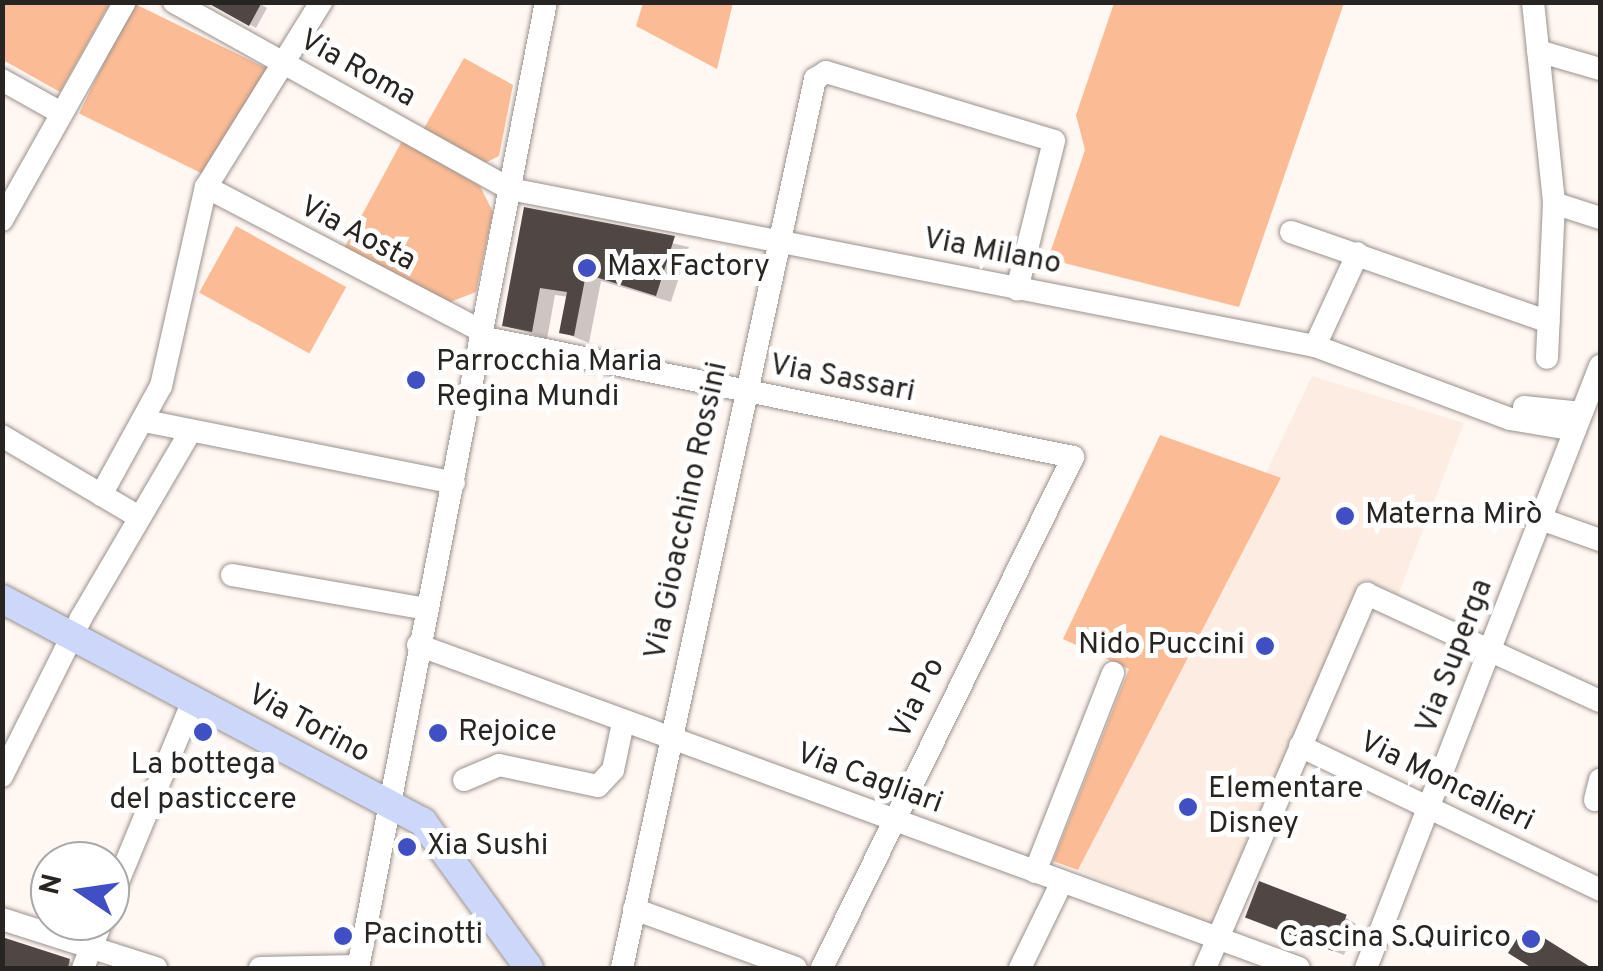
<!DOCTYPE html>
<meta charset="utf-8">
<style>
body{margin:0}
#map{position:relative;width:1603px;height:971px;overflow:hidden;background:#fff7f2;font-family:Overpass,sans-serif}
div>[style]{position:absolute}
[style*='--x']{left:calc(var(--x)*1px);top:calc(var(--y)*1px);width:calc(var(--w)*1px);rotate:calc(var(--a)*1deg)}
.built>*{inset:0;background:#fdece2}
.green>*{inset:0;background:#fbbc95;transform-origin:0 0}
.shadow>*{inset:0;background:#0003}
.building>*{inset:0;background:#4f4743;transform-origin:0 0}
.roads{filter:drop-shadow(0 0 2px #9a918c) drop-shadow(0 0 2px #9a918c)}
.minor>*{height:22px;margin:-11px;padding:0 11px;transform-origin:11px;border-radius:11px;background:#fff}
.major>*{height:28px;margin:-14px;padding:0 14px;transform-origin:14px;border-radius:14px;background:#cdd7fa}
.dots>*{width:28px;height:28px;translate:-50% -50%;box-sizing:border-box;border:5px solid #fff;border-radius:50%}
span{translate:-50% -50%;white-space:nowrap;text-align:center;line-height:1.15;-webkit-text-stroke:10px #fff;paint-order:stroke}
.street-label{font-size:30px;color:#272422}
.poi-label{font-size:30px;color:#272422}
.left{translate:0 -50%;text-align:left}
.right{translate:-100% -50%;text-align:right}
.frame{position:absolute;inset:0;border:5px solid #272422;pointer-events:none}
.north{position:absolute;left:30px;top:841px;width:100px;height:100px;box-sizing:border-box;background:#fff;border:2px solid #a9a7a7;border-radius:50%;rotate:283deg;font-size:28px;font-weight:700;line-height:40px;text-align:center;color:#272422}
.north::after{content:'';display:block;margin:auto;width:35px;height:45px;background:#4050c4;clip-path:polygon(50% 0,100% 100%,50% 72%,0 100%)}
</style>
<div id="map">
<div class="built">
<i style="clip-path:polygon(1312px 376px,1464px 423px,1398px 595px,1365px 580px,1351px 605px,1214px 927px,1078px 870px,1281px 479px,1266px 473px)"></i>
</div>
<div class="green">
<i style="clip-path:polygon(3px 2px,110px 2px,110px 3px,60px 92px,3px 60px)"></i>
<i style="left:133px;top:3px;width:154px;height:123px;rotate:26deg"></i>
<i style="clip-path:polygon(643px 3px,733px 3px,717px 69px,636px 26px)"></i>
<i style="clip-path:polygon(1114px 3px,1344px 3px,1239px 307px,1048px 259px,1085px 150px,1076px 115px)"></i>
<i style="clip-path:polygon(464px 58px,513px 85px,499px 156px,483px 164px,423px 130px)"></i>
<i style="clip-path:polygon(402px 141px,480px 186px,493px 212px,476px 292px,440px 306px,343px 250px)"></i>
<i style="left:236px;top:226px;width:126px;height:76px;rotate:29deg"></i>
<i style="clip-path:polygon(1160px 435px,1281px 478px,1078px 870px,1053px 861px,1129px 669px,1063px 639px)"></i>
</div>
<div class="shadow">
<i style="clip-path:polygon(257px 2px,267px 8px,256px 28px,220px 8px)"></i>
<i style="clip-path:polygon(526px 210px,689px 247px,671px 302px,601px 281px,589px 343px,562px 332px,569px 297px,555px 295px,547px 339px,504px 325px)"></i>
<i style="clip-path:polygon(1346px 918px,1356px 924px,1344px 955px,1258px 922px)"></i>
<i style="clip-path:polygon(2px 939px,69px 961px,82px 968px,2px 968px)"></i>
</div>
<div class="building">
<i style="clip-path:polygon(206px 2px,262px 2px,249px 26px)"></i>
<i style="clip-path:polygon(524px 207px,675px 236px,656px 296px,586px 274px,574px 336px,559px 333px,567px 292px,540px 288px,532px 332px,502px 326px)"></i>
<i style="left:1259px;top:881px;width:94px;height:39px;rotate:21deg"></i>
<i style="clip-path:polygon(1525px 926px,1592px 968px,1532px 968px,1508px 953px)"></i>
<i style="clip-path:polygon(2px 937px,70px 959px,68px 968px,2px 968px)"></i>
</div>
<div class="roads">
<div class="minor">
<i style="--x:174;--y:2;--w:385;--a:29.1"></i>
<i style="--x:510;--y:189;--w:820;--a:11.04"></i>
<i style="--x:1315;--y:346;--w:208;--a:20.5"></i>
<i style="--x:1510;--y:419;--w:66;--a:9.6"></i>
<i style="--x:1533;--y:2;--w:202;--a:84"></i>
<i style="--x:1554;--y:203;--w:155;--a:92.6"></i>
<i style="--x:1538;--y:51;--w:65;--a:16.2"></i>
<i style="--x:2;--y:80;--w:68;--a:29.2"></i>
<i style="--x:206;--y:187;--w:311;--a:27.6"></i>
<i style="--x:1554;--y:203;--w:48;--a:18.1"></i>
<i style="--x:2;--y:220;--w:250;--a:-60.6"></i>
<i style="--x:1291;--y:232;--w:273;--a:19.2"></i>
<i style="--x:481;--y:337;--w:604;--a:11.46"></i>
<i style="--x:1073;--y:457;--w:569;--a:116.16"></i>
<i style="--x:1315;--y:346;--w:102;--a:-65.2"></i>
<i style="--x:1524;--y:407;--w:58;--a:5.9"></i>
<i style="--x:145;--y:421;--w:315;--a:11.3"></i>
<i style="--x:2;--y:436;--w:159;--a:30.6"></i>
<i style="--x:101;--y:495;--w:124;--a:-61.2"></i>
<i style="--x:161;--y:386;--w:204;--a:-77.3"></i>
<i style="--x:206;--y:187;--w:218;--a:-58.1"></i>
<i style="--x:1541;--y:519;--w:63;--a:19.6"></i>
<i style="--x:232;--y:575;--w:197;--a:9.9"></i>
<i style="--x:418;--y:645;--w:938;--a:20.13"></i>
<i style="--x:1300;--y:746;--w:333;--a:25.6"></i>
<i style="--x:2;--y:776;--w:177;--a:-63.4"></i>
<i style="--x:81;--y:618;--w:216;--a:-59.6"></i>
<i style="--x:464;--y:780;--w:38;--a:-23"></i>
<i style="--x:499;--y:765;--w:101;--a:12"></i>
<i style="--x:598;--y:786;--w:22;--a:-47"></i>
<i style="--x:613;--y:770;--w:48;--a:-78"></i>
<i style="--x:1595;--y:800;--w:21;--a:-76"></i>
<i style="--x:1035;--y:872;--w:214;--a:-68.6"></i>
<i style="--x:110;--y:901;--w:217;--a:-67.5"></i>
<i style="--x:634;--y:909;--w:172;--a:20"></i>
<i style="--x:2;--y:919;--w:162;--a:17.7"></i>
<i style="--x:83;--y:968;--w:51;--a:-68"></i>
<i style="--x:260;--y:968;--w:98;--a:-1.2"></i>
<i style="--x:358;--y:968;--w:984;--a:-78.99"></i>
<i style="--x:622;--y:968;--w:910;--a:-77.75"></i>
<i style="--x:815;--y:79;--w:13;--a:-32"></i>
<i style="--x:826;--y:72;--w:238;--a:16.8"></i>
<i style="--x:1054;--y:141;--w:153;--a:104"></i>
<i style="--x:1020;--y:968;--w:96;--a:-64"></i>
<i style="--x:1205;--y:968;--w:408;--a:-66.6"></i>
<i style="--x:1367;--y:594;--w:256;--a:24.7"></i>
<i style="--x:1366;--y:968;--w:646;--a:-68.76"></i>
</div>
<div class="major">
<i style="--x:2;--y:599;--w:476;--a:27.9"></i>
<i style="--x:423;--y:822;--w:180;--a:54"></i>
</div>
</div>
<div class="dots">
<i style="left:587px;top:268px;background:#4050c4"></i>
<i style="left:416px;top:380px;background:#4050c4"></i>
<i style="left:1345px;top:516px;background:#4050c4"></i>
<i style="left:1265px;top:646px;background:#4050c4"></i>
<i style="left:203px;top:732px;background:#4050c4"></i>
<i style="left:438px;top:733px;background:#4050c4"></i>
<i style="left:1188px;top:807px;background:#4050c4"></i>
<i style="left:407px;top:847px;background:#4050c4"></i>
<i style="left:343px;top:936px;background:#4050c4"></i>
<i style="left:1531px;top:939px;background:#4050c4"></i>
</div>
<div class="street-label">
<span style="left:357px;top:70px;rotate:29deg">Via Roma</span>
<span style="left:357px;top:235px;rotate:28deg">Via Aosta</span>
<span style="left:992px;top:253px;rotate:11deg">Via Milano</span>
<span style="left:842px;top:380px;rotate:11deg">Via Sassari</span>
<span style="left:688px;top:511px;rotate:-78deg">Via Gioacchino Rossini</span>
<span style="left:1456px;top:657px;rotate:-69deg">Via Superga</span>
<span style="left:919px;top:699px;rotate:-64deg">Via Po</span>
<span style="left:308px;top:725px;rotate:28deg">Via Torino</span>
<span style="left:869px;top:780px;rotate:20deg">Via Cagliari</span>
<span style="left:1446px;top:783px;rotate:26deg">Via Moncalieri</span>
</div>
<div class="poi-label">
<span class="left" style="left:607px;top:268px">Max Factory</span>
<span class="left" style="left:436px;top:380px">Parrocchia Maria<br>Regina Mundi</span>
<span class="left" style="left:1365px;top:516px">Materna Mirò</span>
<span class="right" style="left:1245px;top:646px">Nido Puccini</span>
<span class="left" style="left:458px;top:733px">Rejoice</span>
<span style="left:203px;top:783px">La bottega<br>del pasticcere</span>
<span class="left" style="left:1208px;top:807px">Elementare<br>Disney</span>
<span class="left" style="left:427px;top:847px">Xia Sushi</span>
<span class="left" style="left:363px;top:936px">Pacinotti</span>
<span class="right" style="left:1511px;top:939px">Cascina S.Quirico</span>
</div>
<div class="frame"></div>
<div class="north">N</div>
</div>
